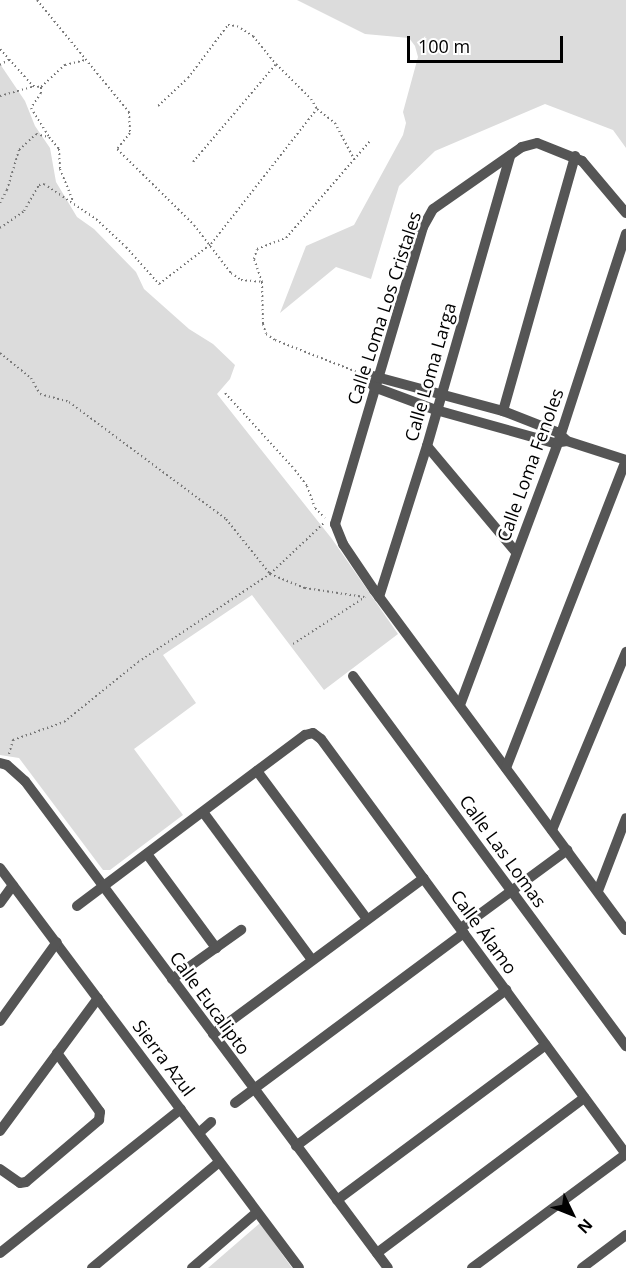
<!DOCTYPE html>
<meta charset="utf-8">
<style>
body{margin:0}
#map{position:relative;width:626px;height:1268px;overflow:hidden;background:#fff;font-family:"Open Sans",sans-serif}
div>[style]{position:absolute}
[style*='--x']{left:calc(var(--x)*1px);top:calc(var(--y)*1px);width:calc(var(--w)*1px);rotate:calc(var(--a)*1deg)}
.green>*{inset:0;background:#dcdcdc}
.path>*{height:2px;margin-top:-1px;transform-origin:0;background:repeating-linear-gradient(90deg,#777 0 1.5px,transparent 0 4.5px)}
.minor>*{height:10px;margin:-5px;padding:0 5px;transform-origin:5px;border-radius:5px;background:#555}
span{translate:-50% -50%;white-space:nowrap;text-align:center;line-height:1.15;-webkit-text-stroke:5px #fff;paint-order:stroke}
.street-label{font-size:18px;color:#000}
.north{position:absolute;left:542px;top:1184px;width:60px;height:60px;-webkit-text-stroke:4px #fff;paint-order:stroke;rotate:133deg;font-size:16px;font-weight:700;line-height:24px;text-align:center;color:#000}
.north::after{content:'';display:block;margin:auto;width:21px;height:27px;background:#000;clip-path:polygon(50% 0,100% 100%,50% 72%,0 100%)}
.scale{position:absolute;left:407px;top:36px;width:156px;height:27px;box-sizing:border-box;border:3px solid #000;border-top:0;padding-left:8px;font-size:18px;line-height:21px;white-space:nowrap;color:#000;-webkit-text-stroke:4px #fff;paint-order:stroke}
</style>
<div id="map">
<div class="green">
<i style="clip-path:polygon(297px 0,626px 0,626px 148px,613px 130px,545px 104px,435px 151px,399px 186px,371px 279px,336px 267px,280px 313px,306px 246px,354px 225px,403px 135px,406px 123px,403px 112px,418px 57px,415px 46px,409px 38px,365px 34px)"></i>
<i style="clip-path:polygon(0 64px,25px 101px,35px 126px,50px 148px,56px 182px,77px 217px,94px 229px,136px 272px,144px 289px,189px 329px,213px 344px,235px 365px,230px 379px,217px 394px,332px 539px,398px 634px,324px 690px,252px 595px,163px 655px,196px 703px,134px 749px,183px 815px,110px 870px,103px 870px,19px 758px,0 755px)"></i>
<i style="clip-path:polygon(260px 1223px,292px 1268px,208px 1268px)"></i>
</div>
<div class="path">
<i style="--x:37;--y:0;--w:145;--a:50.6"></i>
<i style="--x:129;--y:112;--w:21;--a:87"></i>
<i style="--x:130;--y:133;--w:21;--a:129"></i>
<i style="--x:117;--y:149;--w:108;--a:44.6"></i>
<i style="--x:194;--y:225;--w:61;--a:52.4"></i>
<i style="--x:231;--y:273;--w:12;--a:35"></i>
<i style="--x:241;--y:280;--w:21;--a:5"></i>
<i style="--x:262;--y:282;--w:42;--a:88.6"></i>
<i style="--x:263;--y:324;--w:10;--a:73"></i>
<i style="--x:266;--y:334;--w:11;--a:34"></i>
<i style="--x:275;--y:340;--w:88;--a:21.3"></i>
<i style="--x:0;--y:49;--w:50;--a:48.3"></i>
<i style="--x:33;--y:86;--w:8;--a:7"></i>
<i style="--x:41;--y:87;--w:6;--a:90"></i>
<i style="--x:41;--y:93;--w:18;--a:124"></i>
<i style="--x:31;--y:108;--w:34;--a:58"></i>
<i style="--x:49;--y:137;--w:16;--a:50"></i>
<i style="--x:59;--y:149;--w:20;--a:87"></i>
<i style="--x:60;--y:169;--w:35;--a:68"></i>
<i style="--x:0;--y:65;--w:12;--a:-31"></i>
<i style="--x:41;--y:87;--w:33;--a:-43"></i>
<i style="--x:65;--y:65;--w:21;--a:-14"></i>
<i style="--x:0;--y:96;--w:35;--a:-16"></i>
<i style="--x:158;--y:106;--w:41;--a:-43"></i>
<i style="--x:188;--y:78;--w:66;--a:-53"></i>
<i style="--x:228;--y:25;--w:9;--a:6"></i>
<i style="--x:237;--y:26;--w:19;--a:32"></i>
<i style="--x:253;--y:36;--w:36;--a:51"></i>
<i style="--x:276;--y:64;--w:49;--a:45"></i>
<i style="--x:311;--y:99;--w:12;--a:59"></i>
<i style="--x:317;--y:109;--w:23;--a:38"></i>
<i style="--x:335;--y:123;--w:41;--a:62.2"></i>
<i style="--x:193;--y:162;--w:128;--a:-49.7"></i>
<i style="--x:0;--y:203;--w:15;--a:-62"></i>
<i style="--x:7;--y:190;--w:42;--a:-73.3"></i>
<i style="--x:19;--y:150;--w:23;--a:-43"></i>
<i style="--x:36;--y:134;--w:13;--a:13"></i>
<i style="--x:0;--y:228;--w:29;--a:-35"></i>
<i style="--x:24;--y:211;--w:30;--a:-60"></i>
<i style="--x:39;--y:185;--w:5;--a:-11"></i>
<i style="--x:44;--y:184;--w:63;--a:33.9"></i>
<i style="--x:96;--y:219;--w:41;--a:43"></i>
<i style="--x:126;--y:247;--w:50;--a:48.3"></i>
<i style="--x:159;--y:284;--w:66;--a:-37.6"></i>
<i style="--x:211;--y:244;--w:172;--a:-51.9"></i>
<i style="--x:262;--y:282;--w:24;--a:-109"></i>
<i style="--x:254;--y:259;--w:10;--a:-73"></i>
<i style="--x:257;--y:249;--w:31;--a:-21"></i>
<i style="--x:286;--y:238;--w:130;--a:-49.1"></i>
<i style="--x:0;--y:353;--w:40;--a:39"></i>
<i style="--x:31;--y:378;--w:18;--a:61"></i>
<i style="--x:40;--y:394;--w:30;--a:15"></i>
<i style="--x:69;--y:402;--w:196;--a:36.7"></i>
<i style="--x:226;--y:519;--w:70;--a:51.3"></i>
<i style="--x:270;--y:574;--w:38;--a:22"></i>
<i style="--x:305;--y:588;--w:60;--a:8.7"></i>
<i style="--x:225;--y:393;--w:104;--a:47.7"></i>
<i style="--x:295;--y:470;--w:20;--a:53"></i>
<i style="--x:307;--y:486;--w:23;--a:70"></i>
<i style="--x:315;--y:508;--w:14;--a:45"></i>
<i style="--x:293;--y:644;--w:86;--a:-33.1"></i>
<i style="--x:9;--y:754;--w:15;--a:-74"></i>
<i style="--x:13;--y:740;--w:54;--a:-19.4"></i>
<i style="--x:64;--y:722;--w:95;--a:-39"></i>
<i style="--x:138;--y:662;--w:159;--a:-33.7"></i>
<i style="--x:270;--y:574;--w:76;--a:-43.4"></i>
</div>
<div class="minor">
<i style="--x:626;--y:213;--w:68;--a:-130.2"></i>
<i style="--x:582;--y:161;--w:48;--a:-158.2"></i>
<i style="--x:537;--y:143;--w:16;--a:165"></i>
<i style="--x:522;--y:147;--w:108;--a:145.1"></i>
<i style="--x:433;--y:209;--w:21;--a:119"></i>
<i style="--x:423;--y:227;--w:310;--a:106.5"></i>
<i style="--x:335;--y:524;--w:22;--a:68"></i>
<i style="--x:343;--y:544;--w:55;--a:56"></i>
<i style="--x:374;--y:590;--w:423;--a:53.5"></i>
<i style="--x:365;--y:375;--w:15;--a:53"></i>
<i style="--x:374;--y:387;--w:66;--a:20.4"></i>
<i style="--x:436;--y:410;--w:123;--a:15.6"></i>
<i style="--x:554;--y:443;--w:13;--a:-9"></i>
<i style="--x:567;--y:441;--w:62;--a:17.9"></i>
<i style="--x:373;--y:376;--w:135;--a:15.1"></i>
<i style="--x:503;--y:411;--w:58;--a:21.3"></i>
<i style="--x:557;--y:432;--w:11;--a:41"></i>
<i style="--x:503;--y:411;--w:265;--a:-74.2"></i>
<i style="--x:427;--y:446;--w:138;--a:50"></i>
<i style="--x:379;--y:597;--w:158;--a:-72.4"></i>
<i style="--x:427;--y:446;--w:302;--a:-74"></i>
<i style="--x:353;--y:676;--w:460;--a:53.6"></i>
<i style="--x:460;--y:705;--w:280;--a:-69.5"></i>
<i style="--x:558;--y:443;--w:220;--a:-72"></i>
<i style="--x:0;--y:763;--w:7;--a:16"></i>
<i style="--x:7;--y:765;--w:24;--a:42"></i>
<i style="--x:25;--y:781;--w:607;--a:53.3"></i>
<i style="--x:506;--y:768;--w:330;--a:-68.7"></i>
<i style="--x:257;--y:771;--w:184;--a:53.4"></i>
<i style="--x:203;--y:812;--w:184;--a:53.6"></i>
<i style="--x:552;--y:830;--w:193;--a:-67.4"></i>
<i style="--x:147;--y:854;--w:117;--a:53.7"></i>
<i style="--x:0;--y:868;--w:499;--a:53.2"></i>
<i style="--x:598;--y:891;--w:78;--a:-69"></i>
<i style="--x:0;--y:903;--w:22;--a:-54"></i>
<i style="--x:77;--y:906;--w:285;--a:-36.9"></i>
<i style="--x:305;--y:735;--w:8;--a:-14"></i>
<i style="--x:313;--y:733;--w:10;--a:37"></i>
<i style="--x:321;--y:739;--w:515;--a:53.69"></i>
<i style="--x:461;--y:928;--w:132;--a:-36.3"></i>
<i style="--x:172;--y:979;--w:85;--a:-35.4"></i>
<i style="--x:0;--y:1021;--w:97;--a:-54.2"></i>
<i style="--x:213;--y:1034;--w:262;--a:-36.5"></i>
<i style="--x:235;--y:1103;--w:285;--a:-36.6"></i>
<i style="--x:0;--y:1131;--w:165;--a:-53.6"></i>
<i style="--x:200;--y:1132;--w:15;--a:-42"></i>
<i style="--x:296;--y:1146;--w:262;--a:-36.6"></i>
<i style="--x:0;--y:1169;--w:24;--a:35"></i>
<i style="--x:20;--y:1183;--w:6;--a:-9"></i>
<i style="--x:26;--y:1182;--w:96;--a:-40.3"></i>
<i style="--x:99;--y:1120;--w:8;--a:-83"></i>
<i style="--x:100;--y:1112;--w:73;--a:-126.1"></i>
<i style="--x:337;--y:1200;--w:260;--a:-36.6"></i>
<i style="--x:0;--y:1253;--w:231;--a:-38.5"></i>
<i style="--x:377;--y:1253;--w:259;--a:-36.8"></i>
<i style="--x:92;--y:1268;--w:165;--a:-39.8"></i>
<i style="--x:192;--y:1268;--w:84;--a:-40.7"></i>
<i style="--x:472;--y:1268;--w:192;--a:-36.5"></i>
<i style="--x:582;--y:1268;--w:55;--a:-36.9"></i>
</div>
<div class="street-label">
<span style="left:384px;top:308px;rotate:-72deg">Calle Loma Los Cristales</span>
<span style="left:430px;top:372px;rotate:-74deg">Calle Loma Larga</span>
<span style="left:530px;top:465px;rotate:-70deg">Calle Loma Fenoles</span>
<span style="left:503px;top:851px;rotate:54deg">Calle Las Lomas</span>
<span style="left:484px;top:932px;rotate:54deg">Calle Álamo</span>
<span style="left:210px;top:1003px;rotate:54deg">Calle Eucalipto</span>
<span style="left:164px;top:1058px;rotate:53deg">Sierra Azul</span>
</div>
<div class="north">N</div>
<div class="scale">100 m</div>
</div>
